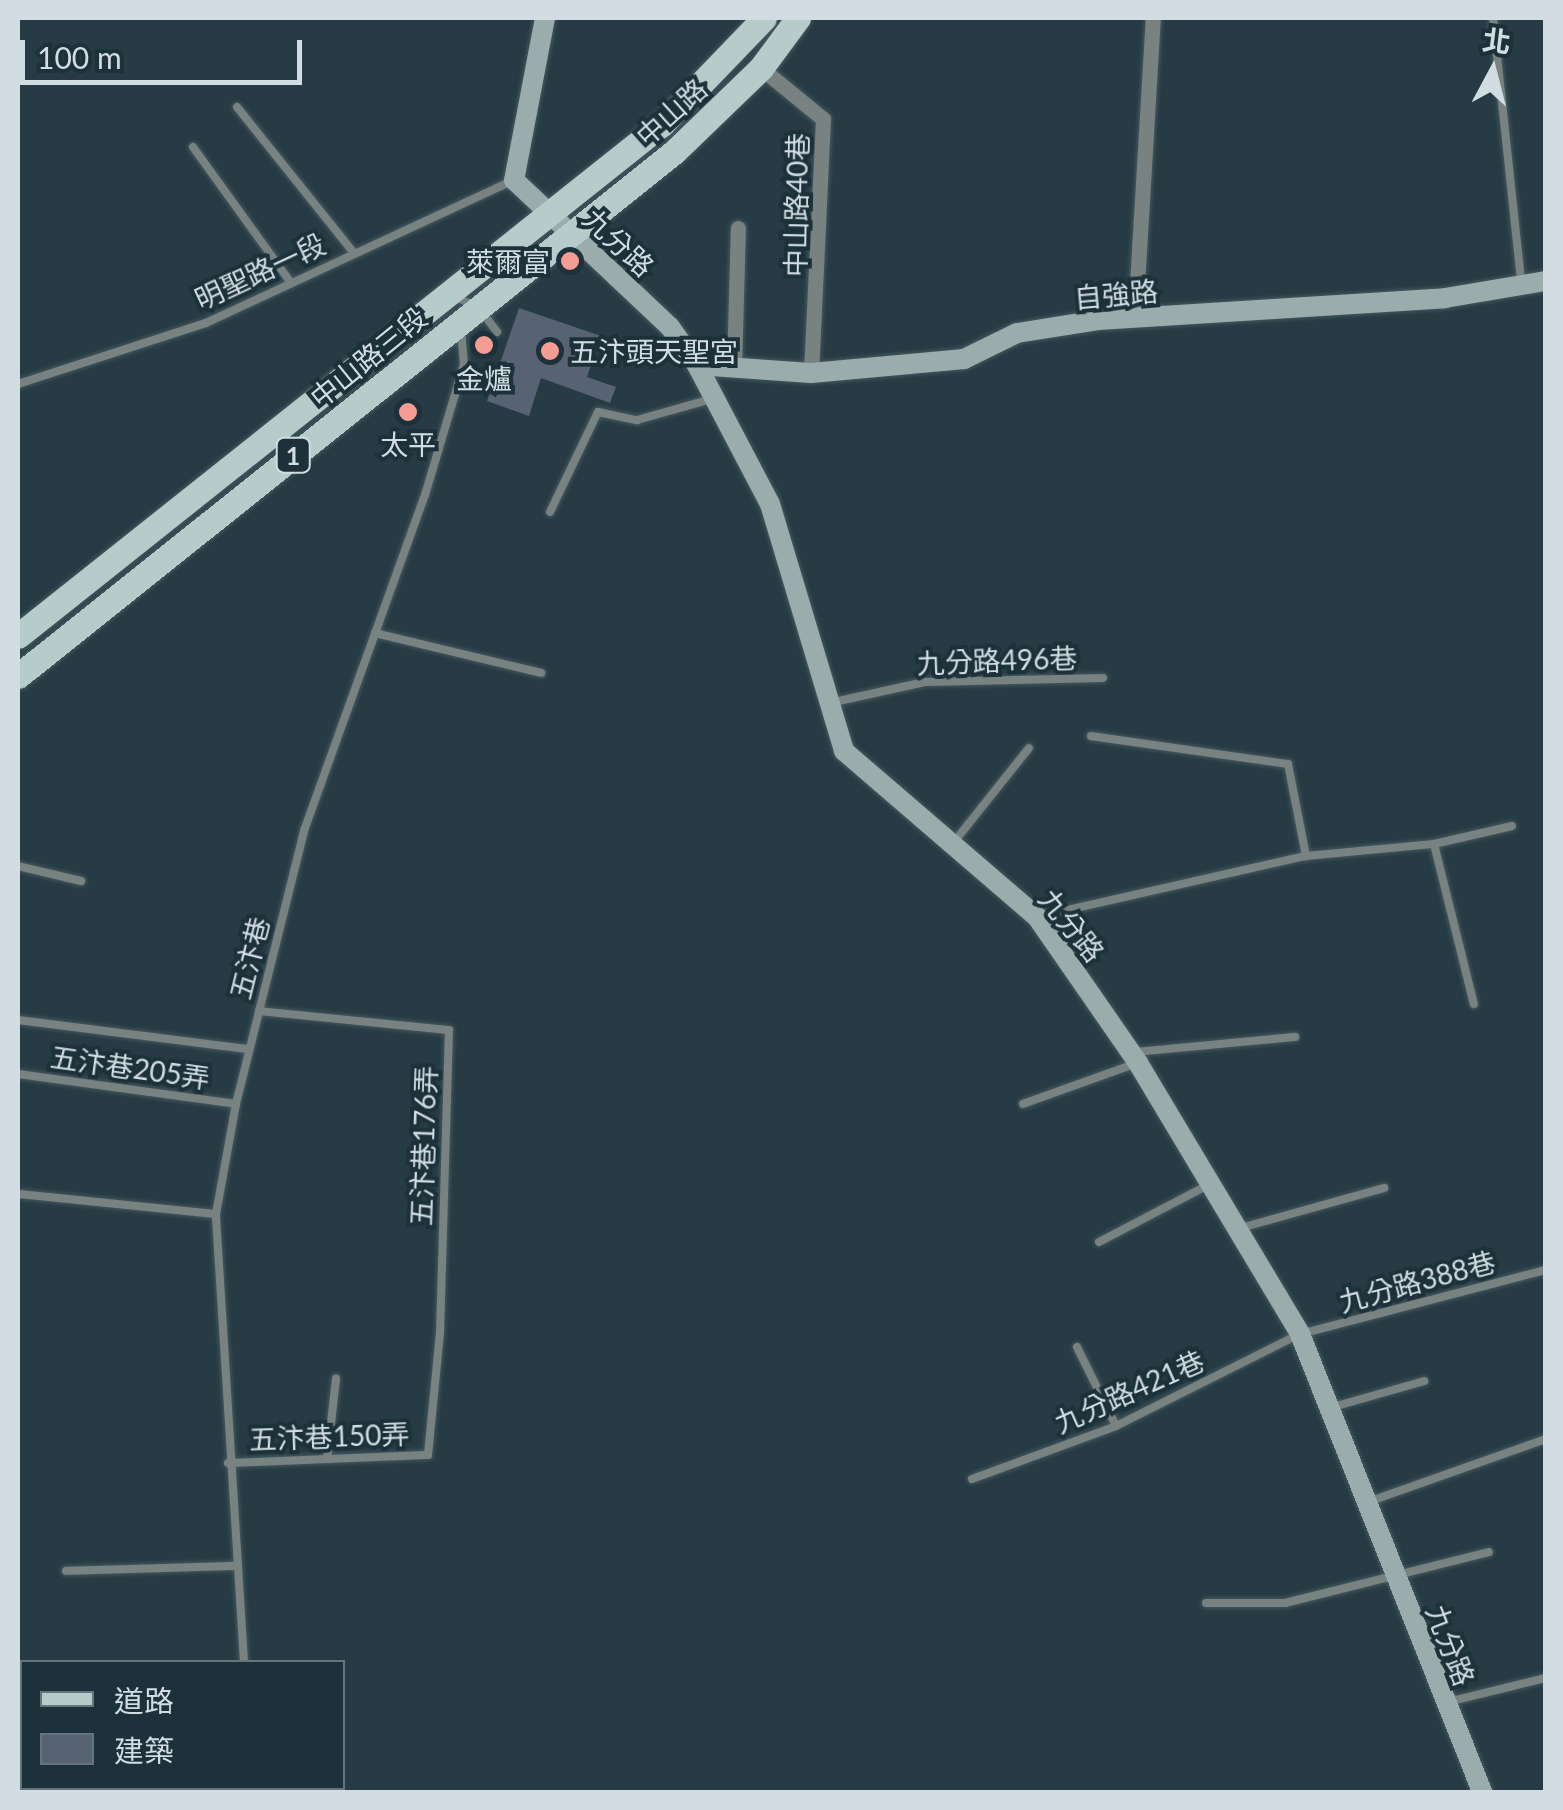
<!DOCTYPE html>
<meta charset="utf-8">
<style>
body{margin:0}
#map{position:relative;width:1563px;height:1810px;overflow:hidden;background:#263b43;font-family:Lato,"Noto Sans TC",sans-serif}
div>[style]{position:absolute}
[style*='--x']{left:calc(var(--x)*1px);top:calc(var(--y)*1px);width:calc(var(--w)*1px);rotate:calc(var(--a)*1deg)}
.building>*{inset:0;background:#576373}
.roads{filter:drop-shadow(0 0 2px #455860) drop-shadow(0 0 2px #455860)}
.lane>*{height:8px;margin:-4px;padding:0 4px;transform-origin:4px;border-radius:4px;background:#778281}
.street>*{height:15px;margin:-7.5px;padding:0 7.5px;transform-origin:7.5px;border-radius:7.5px;background:#778281}
.secondary>*{height:20px;margin:-10px;padding:0 10px;transform-origin:10px;border-radius:10px;background:#9aacab}
.primary>*{height:25px;margin:-12.5px;padding:0 12.5px;transform-origin:12.5px;border-radius:12.5px;background:#b5ccca}
.dots>*{width:28px;height:28px;translate:-50% -50%;box-sizing:border-box;border:5px solid #1c3139;border-radius:50%}
span{translate:-50% -50%;white-space:nowrap;text-align:center;line-height:1.15;-webkit-text-stroke:8px #1c3139;paint-order:stroke}
.shield-label span{padding:2px 8px;background:#1c3139;border:2px solid;border-radius:8px;-webkit-text-stroke-width:0}
.shield-label{font-size:25px;color:#d1dde2;font-weight:700}
.street-label{font-size:28px;color:#d1dde2}
.poi-label{font-size:28px;color:#d1dde2}
.right{translate:-100% -50%;text-align:right}
.left{translate:0 -50%;text-align:left}
.frame{position:absolute;inset:0;border:20px solid #d1dde2;pointer-events:none}
.legend{position:absolute;left:20px;top:1660px;width:325px;height:130px;box-sizing:border-box;background:#1c3139;border:2px solid #64767d;margin:0;padding:12px 18px;list-style:none;font-size:30px;color:#d1dde2}
.legend li{display:flex;align-items:center;gap:20px;height:50px}
.legend b{width:50px;border:2px solid #64767d}
.north{position:absolute;left:1443px;top:20px;width:100px;height:100px;-webkit-text-stroke:8px #1c3139;paint-order:stroke;rotate:7deg;font-size:28px;font-weight:700;line-height:40px;text-align:center;color:#d1dde2}
.north::after{content:'';display:block;margin:auto;width:35px;height:45px;background:#d1dde2;clip-path:polygon(50% 0,100% 100%,50% 72%,0 100%)}
.scale{position:absolute;left:20px;top:40px;width:282px;height:45px;box-sizing:border-box;border:5px solid #d1dde2;border-top:0;padding-left:12px;font-size:30px;line-height:35px;white-space:nowrap;color:#d1dde2;-webkit-text-stroke:8px #1c3139;paint-order:stroke}
</style>
<div id="map">
<div class="building">
<i style="clip-path:polygon(519px 308px,601px 336px,587px 377px,616px 387px,610px 403px,541px 378px,529px 416px,487px 401px)"></i>
</div>
<div class="roads">
<div class="lane">
<i style="--x:1493;--y:18;--w:264;--a:83.9"></i>
<i style="--x:237;--y:107;--w:186;--a:51.3"></i>
<i style="--x:193;--y:147;--w:168;--a:54.2"></i>
<i style="--x:454;--y:296;--w:28;--a:26"></i>
<i style="--x:479;--y:308;--w:30;--a:53"></i>
<i style="--x:18;--y:384;--w:198;--a:-18"></i>
<i style="--x:206;--y:323;--w:337;--a:-24.9"></i>
<i style="--x:550;--y:512;--w:111;--a:-64.4"></i>
<i style="--x:598;--y:412;--w:40;--a:12"></i>
<i style="--x:637;--y:420;--w:77;--a:-15.8"></i>
<i style="--x:375;--y:633;--w:171;--a:13.5"></i>
<i style="--x:834;--y:702;--w:93;--a:-12.4"></i>
<i style="--x:925;--y:682;--w:178;--a:-1.3"></i>
<i style="--x:1091;--y:736;--w:199;--a:8.1"></i>
<i style="--x:1288;--y:764;--w:94;--a:78.9"></i>
<i style="--x:954;--y:842;--w:120;--a:-51.4"></i>
<i style="--x:1434;--y:844;--w:165;--a:76"></i>
<i style="--x:18;--y:866;--w:65;--a:13.4"></i>
<i style="--x:1041;--y:916;--w:272;--a:-12.8"></i>
<i style="--x:1306;--y:856;--w:129;--a:-5.4"></i>
<i style="--x:1434;--y:844;--w:80;--a:-13"></i>
<i style="--x:18;--y:1020;--w:233;--a:7.2"></i>
<i style="--x:1135;--y:1052;--w:161;--a:-5.4"></i>
<i style="--x:18;--y:1074;--w:220;--a:7.8"></i>
<i style="--x:1023;--y:1104;--w:121;--a:-19.8"></i>
<i style="--x:18;--y:1194;--w:199;--a:5.8"></i>
<i style="--x:1237;--y:1229;--w:153;--a:-15.6"></i>
<i style="--x:1099;--y:1242;--w:121;--a:-27.6"></i>
<i style="--x:1077;--y:1347;--w:88;--a:63.7"></i>
<i style="--x:1333;--y:1407;--w:95;--a:-15.9"></i>
<i style="--x:327;--y:1459;--w:81;--a:-83.6"></i>
<i style="--x:228;--y:1463;--w:200;--a:-2.3"></i>
<i style="--x:428;--y:1455;--w:123;--a:-84.4"></i>
<i style="--x:440;--y:1333;--w:303;--a:-88.3"></i>
<i style="--x:449;--y:1030;--w:191;--a:-174.3"></i>
<i style="--x:972;--y:1479;--w:153;--a:-20.2"></i>
<i style="--x:1116;--y:1426;--w:206;--a:-26.6"></i>
<i style="--x:1300;--y:1334;--w:254;--a:-14.6"></i>
<i style="--x:1371;--y:1501;--w:186;--a:-19.5"></i>
<i style="--x:66;--y:1571;--w:170;--a:-1.7"></i>
<i style="--x:1206;--y:1603;--w:79;--a:0"></i>
<i style="--x:1285;--y:1603;--w:210;--a:-14"></i>
<i style="--x:244;--y:1662;--w:449;--a:-93.6"></i>
<i style="--x:216;--y:1214;--w:112;--a:-79.7"></i>
<i style="--x:236;--y:1104;--w:284;--a:-76"></i>
<i style="--x:305;--y:828;--w:354;--a:-70.2"></i>
<i style="--x:425;--y:495;--w:137;--a:-73.4"></i>
<i style="--x:464;--y:364;--w:34;--a:-95"></i>
<i style="--x:1448;--y:1702;--w:101;--a:-13.8"></i>
<i style="--x:253;--y:1788;--w:4;--a:76"></i>
</div>
<div class="street">
<i style="--x:761;--y:68;--w:80;--a:39.4"></i>
<i style="--x:823;--y:119;--w:254;--a:92.7"></i>
<i style="--x:1135;--y:318;--w:301;--a:-86.6"></i>
<i style="--x:734;--y:368;--w:140;--a:-88.4"></i>
</div>
<div class="secondary">
<i style="--x:545;--y:18;--w:165;--a:100.8"></i>
<i style="--x:514;--y:180;--w:214;--a:43.3"></i>
<i style="--x:670;--y:327;--w:47;--a:54.6"></i>
<i style="--x:697;--y:365;--w:157;--a:62.3"></i>
<i style="--x:770;--y:504;--w:258;--a:73.3"></i>
<i style="--x:844;--y:751;--w:255;--a:40.7"></i>
<i style="--x:1037;--y:917;--w:178;--a:55.3"></i>
<i style="--x:1138;--y:1063;--w:316;--a:59.1"></i>
<i style="--x:1300;--y:1334;--w:493;--a:68.3"></i>
<i style="--x:697;--y:365;--w:114;--a:4"></i>
<i style="--x:811;--y:373;--w:154;--a:-5.2"></i>
<i style="--x:964;--y:359;--w:59;--a:-26.1"></i>
<i style="--x:1017;--y:333;--w:82;--a:-9.1"></i>
<i style="--x:1098;--y:320;--w:348;--a:-3.6"></i>
<i style="--x:1445;--y:298;--w:102;--a:-9.6"></i>
</div>
<div class="primary">
<i style="--x:18;--y:636;--w:823;--a:-38.49"></i>
<i style="--x:662;--y:124;--w:147;--a:-46.1"></i>
<i style="--x:18;--y:676;--w:840;--a:-38.62"></i>
<i style="--x:674;--y:152;--w:121;--a:-44"></i>
<i style="--x:761;--y:68;--w:62;--a:-53.5"></i>
</div>
</div>
<div class="dots">
<i style="left:570px;top:261px;background:#f59c93"></i>
<i style="left:484px;top:345px;background:#f59c93"></i>
<i style="left:550px;top:351px;background:#f59c93"></i>
<i style="left:408px;top:412px;background:#f59c93"></i>
</div>
<div class="shield-label">
<span style="left:293px;top:455px">1</span>
</div>
<div class="street-label">
<span style="left:671px;top:112px;rotate:-42deg">中山路</span>
<span style="left:796px;top:205px;rotate:-89deg">中山路40巷</span>
<span style="left:619px;top:242px;rotate:43deg">九分路</span>
<span style="left:260px;top:271px;rotate:-25deg">明聖路一段</span>
<span style="left:1116px;top:294px;rotate:-5deg">自強路</span>
<span style="left:368px;top:357px;rotate:-39deg">中山路三段</span>
<span style="left:997px;top:660px;rotate:-2deg">九分路496巷</span>
<span style="left:1072px;top:925px;rotate:51deg">九分路</span>
<span style="left:249px;top:958px;rotate:-76deg">五汴巷</span>
<span style="left:130px;top:1067px;rotate:8deg">五汴巷205弄</span>
<span style="left:423px;top:1146px;rotate:-88deg">五汴巷176弄</span>
<span style="left:1417px;top:1281px;rotate:-15deg">九分路388巷</span>
<span style="left:1129px;top:1391px;rotate:-24deg">九分路421巷</span>
<span style="left:329px;top:1436px;rotate:-2deg">五汴巷150弄</span>
<span style="left:1451px;top:1645px;rotate:69deg">九分路</span>
</div>
<div class="poi-label">
<span class="right" style="left:550px;top:261px">萊爾富</span>
<span class="left" style="left:570px;top:351px">五汴頭天聖宮</span>
<span style="left:484px;top:378px">金爐</span>
<span style="left:408px;top:444px">太平</span>
</div>
<div class="frame"></div>
<ul class="legend">
<li><b style="height:12px;background:#b5ccca"></b>道路</li>
<li><b style="height:28px;background:#576373"></b>建築</li>
</ul>
<div class="north">北</div>
<div class="scale">100 m</div>
</div>
